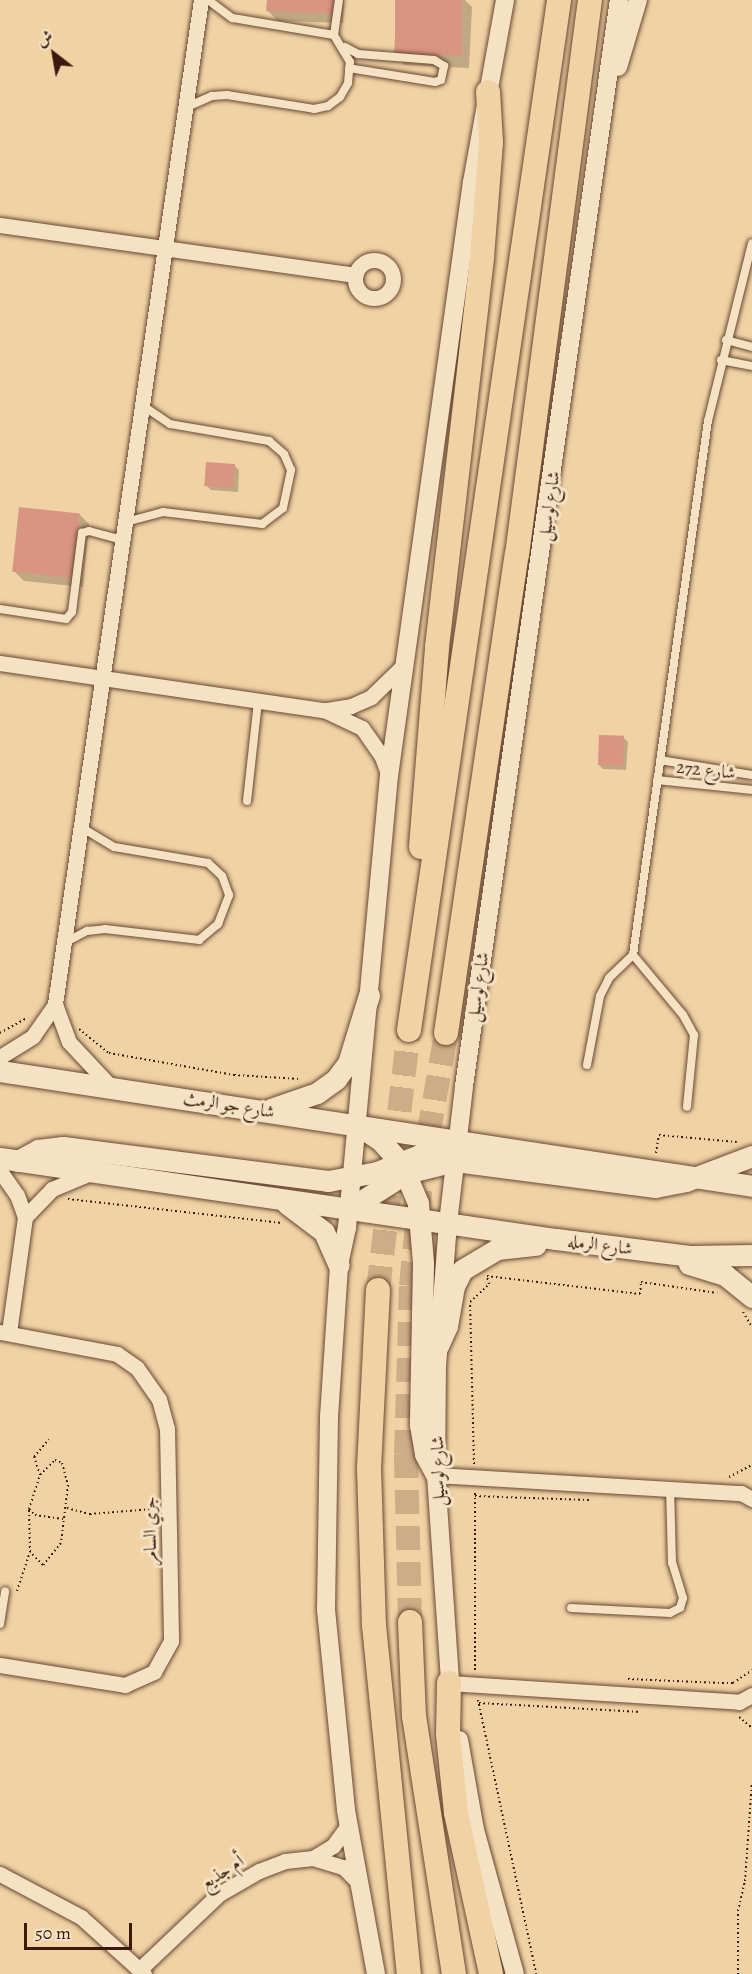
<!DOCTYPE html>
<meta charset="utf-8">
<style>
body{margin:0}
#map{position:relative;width:752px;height:1974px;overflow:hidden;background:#f0d2a4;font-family:Alegreya,Amiri,serif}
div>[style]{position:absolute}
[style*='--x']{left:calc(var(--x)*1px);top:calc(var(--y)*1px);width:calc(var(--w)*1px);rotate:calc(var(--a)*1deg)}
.shadow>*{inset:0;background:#0003}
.building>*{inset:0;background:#d89582;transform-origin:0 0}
.trunk-tunnel>*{height:24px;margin-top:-12px;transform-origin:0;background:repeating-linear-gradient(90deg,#ccad86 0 24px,transparent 0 36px)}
.path>*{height:2px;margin-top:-1px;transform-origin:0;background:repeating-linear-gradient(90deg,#3b1a0d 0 1.5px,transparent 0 4.5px)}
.roads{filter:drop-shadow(0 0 2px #684833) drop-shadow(0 0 2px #684833)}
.service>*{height:8px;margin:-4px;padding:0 4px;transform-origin:4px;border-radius:4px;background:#f5e2c4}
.minor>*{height:15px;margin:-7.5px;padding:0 7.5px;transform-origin:7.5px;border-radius:7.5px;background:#f5e2c4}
.minor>.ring{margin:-7.5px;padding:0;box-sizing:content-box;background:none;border:15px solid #f5e2c4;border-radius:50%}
.tertiary>*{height:18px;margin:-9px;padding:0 9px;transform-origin:9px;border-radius:9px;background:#f5e2c4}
.secondary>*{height:21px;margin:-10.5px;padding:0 10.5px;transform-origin:10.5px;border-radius:10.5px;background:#f5e2c4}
.trunk>*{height:24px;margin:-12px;padding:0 12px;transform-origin:12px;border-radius:12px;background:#f0d2a4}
span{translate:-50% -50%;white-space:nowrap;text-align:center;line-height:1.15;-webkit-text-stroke:6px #f5e2c4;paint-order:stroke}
.street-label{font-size:18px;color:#3b1a0d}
.north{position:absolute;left:24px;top:24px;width:60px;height:60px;-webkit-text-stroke:4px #f5e2c4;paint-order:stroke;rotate:329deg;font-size:16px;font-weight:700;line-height:24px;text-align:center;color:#3b1a0d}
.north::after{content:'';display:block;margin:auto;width:21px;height:27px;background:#3b1a0d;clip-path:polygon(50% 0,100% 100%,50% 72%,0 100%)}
.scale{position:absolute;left:24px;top:1923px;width:108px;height:27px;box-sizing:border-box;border:3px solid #3b1a0d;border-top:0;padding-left:8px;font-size:18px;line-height:21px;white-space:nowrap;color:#3b1a0d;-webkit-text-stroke:4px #f5e2c4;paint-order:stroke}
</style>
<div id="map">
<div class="shadow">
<i style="clip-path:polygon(268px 0,344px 0,343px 23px,278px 21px,268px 11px)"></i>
<i style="clip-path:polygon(397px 0,465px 0,472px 7px,469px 68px,404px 65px,394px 55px)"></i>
<i style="clip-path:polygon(234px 465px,239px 470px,238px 492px,211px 490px,206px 485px)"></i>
<i style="clip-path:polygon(79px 514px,89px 524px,83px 587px,24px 581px,14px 571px)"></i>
<i style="clip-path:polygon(623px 737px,628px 742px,626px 770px,603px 769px,598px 764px)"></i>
</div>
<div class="building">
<i style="clip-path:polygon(267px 0,334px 0,333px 14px,266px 11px)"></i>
<i style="left:395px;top:0;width:67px;height:55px"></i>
<i style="left:206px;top:462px;width:29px;height:24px;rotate:4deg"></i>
<i style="left:19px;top:507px;width:61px;height:65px;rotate:6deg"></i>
<i style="left:599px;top:735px;width:25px;height:30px;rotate:2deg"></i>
</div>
<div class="trunk-tunnel">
<i style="--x:378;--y:1290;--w:262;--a:-83.2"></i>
<i style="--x:410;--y:1622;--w:168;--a:-91.4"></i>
<i style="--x:406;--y:1454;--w:168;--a:-88.3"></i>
<i style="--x:411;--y:1286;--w:116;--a:-84.5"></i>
<i style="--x:422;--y:1171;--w:140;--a:-80.1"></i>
</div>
<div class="path">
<i style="--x:79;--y:1029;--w:38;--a:39"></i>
<i style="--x:109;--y:1053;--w:127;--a:10"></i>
<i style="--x:234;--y:1075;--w:66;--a:3.5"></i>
<i style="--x:0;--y:1033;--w:31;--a:-29"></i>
<i style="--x:656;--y:1153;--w:18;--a:-81"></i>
<i style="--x:659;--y:1135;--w:78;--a:5.1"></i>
<i style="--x:68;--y:1199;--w:215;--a:6.4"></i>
<i style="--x:487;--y:1276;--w:154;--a:6.7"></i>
<i style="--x:640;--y:1294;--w:12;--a:-85"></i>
<i style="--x:641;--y:1282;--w:77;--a:8.2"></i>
<i style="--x:743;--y:1312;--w:17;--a:59"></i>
<i style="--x:474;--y:1464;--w:162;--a:-91.4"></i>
<i style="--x:470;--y:1302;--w:26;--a:-43"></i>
<i style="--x:489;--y:1284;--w:8;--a:-104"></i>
<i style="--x:40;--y:1475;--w:19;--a:-108"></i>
<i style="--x:34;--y:1457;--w:23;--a:-50"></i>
<i style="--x:729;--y:1477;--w:26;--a:-28"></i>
<i style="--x:475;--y:1493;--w:178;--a:90"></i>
<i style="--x:475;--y:1496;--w:114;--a:2"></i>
<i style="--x:67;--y:1508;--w:24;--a:15"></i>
<i style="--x:90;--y:1514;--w:63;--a:-4.5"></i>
<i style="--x:29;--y:1509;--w:8;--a:45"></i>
<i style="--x:35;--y:1515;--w:30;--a:8"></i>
<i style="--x:17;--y:1591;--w:41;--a:-71.6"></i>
<i style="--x:30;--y:1552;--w:43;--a:-91.3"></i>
<i style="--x:29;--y:1509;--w:36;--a:-72"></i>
<i style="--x:40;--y:1475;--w:21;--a:-45"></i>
<i style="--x:55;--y:1460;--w:8;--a:23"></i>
<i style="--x:62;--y:1463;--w:23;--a:75"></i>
<i style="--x:68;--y:1485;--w:58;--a:96.9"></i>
<i style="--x:61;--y:1543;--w:28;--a:129"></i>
<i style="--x:43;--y:1565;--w:18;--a:-135"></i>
<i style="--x:628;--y:1679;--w:94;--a:2.4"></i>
<i style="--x:722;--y:1683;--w:11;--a:0"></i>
<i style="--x:733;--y:1683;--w:23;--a:-34"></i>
<i style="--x:478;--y:1700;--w:280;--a:78"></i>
<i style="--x:479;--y:1703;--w:162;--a:3.2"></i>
<i style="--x:739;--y:1717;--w:17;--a:40"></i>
<i style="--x:738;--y:1974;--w:63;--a:-90"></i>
<i style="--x:738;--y:1911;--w:31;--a:-77"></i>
<i style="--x:745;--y:1881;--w:99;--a:-86"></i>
</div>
<div class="roads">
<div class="service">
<i style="--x:334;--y:35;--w:35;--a:-82"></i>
<i style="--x:345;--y:47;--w:15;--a:28"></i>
<i style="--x:358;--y:54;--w:76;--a:4.5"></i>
<i style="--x:434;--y:60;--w:12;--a:31"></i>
<i style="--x:444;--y:66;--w:14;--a:102"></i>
<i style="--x:441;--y:80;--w:6;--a:162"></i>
<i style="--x:435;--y:82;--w:87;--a:-170.8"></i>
<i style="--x:187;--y:107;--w:27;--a:-24"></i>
<i style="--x:212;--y:96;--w:15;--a:-4"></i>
<i style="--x:227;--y:95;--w:88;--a:9.1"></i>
<i style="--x:314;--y:109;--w:14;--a:-12"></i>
<i style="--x:328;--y:106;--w:15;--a:-37"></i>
<i style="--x:340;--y:97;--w:16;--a:-60"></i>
<i style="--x:348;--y:83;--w:21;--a:-85"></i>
<i style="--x:350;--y:62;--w:31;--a:-121"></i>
<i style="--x:334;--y:35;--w:103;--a:-170.5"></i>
<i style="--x:232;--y:18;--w:30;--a:-143"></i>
<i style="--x:726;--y:340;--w:27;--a:15"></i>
<i style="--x:721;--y:360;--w:32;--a:11"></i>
<i style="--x:126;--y:522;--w:38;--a:-15"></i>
<i style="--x:163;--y:512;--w:100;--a:6.9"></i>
<i style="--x:262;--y:524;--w:26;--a:-37"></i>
<i style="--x:283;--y:508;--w:39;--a:-78"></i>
<i style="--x:291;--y:470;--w:17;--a:-114"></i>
<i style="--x:284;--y:454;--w:20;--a:-139"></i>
<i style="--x:269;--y:441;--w:100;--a:-170.3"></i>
<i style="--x:170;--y:424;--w:34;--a:-146"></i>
<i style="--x:0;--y:609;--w:67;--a:8.6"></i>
<i style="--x:66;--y:619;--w:9;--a:-49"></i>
<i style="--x:72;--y:612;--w:80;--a:-82.8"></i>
<i style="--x:82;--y:533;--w:7;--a:-16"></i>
<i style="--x:89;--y:531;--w:35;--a:15"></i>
<i style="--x:660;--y:760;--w:93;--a:9.3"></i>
<i style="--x:657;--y:780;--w:96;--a:6"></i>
<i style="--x:247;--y:801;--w:101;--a:-83.7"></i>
<i style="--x:66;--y:942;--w:24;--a:-28"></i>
<i style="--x:87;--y:931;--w:18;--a:-6"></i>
<i style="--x:105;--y:929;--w:95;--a:6.7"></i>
<i style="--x:199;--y:940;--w:25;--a:-40"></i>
<i style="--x:218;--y:924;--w:31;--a:-69"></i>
<i style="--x:229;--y:895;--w:20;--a:-110"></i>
<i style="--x:222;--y:876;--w:19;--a:-137"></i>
<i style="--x:208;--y:863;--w:95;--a:-170.3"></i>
<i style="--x:114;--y:847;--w:39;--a:-149"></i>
<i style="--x:633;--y:955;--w:78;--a:50.2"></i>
<i style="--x:683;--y:1015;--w:23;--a:61"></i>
<i style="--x:694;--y:1035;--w:72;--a:95.6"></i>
<i style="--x:587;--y:1065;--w:70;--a:-79.3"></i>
<i style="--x:600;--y:996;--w:20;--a:-63"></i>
<i style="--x:609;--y:978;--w:33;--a:-44"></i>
<i style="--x:633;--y:955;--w:539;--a:-82.01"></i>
<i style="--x:708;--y:421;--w:183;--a:-76.1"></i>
<i style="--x:571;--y:1608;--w:99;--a:2.9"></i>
<i style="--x:670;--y:1613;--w:11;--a:-27"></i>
<i style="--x:680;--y:1608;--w:10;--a:-73"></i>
<i style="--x:683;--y:1598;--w:37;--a:-107"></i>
<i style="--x:672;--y:1563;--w:74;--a:-91.5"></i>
<i style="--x:0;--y:1624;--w:33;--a:-81"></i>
</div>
<div class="minor">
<i style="--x:0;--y:225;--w:359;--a:8"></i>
<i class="ring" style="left:355px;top:260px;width:23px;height:23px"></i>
<i style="--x:0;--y:663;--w:327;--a:8.3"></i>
<i style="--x:324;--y:710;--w:42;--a:25.3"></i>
<i style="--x:362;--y:728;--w:35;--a:55"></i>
<i style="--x:382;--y:757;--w:20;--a:70"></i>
<i style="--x:327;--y:710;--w:24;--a:-9"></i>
<i style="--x:351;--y:706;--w:22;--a:-24"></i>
<i style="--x:371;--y:697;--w:46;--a:-44.1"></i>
<i style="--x:55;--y:1004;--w:40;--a:69.8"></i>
<i style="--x:69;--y:1042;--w:63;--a:46.9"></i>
<i style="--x:0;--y:1057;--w:39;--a:-32"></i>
<i style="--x:33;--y:1036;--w:39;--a:-55"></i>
<i style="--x:55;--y:1004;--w:1015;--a:-81.73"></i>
<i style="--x:0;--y:1171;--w:29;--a:55"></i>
<i style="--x:17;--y:1195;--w:23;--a:70"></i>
<i style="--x:25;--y:1217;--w:117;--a:97.9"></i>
<i style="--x:25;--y:1217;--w:39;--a:-46"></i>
<i style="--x:52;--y:1189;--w:44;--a:-22.5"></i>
<i style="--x:0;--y:1332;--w:119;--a:10.6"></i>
<i style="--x:117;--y:1354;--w:24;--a:35"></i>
<i style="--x:137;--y:1368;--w:38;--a:55"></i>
<i style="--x:159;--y:1399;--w:30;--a:75"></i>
<i style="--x:167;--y:1428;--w:213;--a:88.9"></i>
<i style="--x:171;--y:1641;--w:35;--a:119"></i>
<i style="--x:154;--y:1672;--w:32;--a:156"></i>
<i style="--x:125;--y:1685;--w:127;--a:-170.9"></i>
<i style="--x:436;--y:1475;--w:306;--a:3.4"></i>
<i style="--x:741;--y:1493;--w:13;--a:29"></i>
<i style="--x:449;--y:1683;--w:291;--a:3.7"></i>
<i style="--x:739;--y:1702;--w:15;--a:-28"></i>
<i style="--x:313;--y:1858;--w:31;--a:17"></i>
<i style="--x:343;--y:1867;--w:18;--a:45"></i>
<i style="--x:0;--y:1874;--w:92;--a:28"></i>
<i style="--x:81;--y:1917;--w:85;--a:42.1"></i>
<i style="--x:140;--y:1969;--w:109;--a:-43.5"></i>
<i style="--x:219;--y:1894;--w:46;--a:-29.9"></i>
<i style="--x:259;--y:1871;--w:28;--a:-21"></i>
<i style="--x:285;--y:1861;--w:28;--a:-6"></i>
<i style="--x:313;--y:1858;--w:23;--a:-31"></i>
<i style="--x:333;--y:1846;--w:24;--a:-54"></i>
<i style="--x:347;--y:1827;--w:9;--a:-96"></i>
</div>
<div class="tertiary">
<i style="--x:618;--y:67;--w:70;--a:-73.4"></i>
<i style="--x:451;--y:1695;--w:221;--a:-93.9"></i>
<i style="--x:436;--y:1475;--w:109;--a:-89.5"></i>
<i style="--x:437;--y:1366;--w:143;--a:-85.6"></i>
<i style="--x:448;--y:1223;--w:138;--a:-83.3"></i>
<i style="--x:464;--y:1086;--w:1097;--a:-81.88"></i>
<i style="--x:459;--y:1740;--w:91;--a:79.9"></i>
<i style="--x:475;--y:1830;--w:149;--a:74.5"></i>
<i style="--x:376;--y:1974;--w:167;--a:-100.4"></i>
<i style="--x:346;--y:1810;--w:202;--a:-95.7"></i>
<i style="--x:326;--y:1609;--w:192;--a:-89.1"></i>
<i style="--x:329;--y:1417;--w:152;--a:-86.2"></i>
<i style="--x:339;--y:1265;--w:38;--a:-78"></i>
<i style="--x:347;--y:1228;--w:454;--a:-84.7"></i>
<i style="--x:389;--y:776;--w:600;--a:-82.05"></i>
<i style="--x:472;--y:182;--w:185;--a:-79.7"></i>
</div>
<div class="secondary">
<i style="--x:0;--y:1071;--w:761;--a:8.69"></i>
<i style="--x:271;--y:1109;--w:49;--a:-19.2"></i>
<i style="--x:317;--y:1093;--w:24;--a:-36"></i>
<i style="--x:336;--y:1079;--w:20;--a:-53"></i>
<i style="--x:348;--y:1063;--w:71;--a:-72.8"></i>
<i style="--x:362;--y:1128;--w:23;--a:34"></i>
<i style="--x:381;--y:1141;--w:30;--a:48"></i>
<i style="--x:401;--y:1163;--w:43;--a:67"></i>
<i style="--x:418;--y:1203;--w:60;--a:85.2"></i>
<i style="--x:423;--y:1263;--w:162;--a:91.1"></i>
<i style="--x:420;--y:1425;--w:29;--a:80"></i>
<i style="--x:425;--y:1454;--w:24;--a:62"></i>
<i style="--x:0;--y:1158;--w:562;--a:8.29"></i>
<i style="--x:556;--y:1239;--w:136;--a:7.2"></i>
<i style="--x:691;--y:1256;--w:61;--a:-0.9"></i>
<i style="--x:18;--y:1161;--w:23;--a:-29"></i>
<i style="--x:38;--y:1150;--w:25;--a:-7"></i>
<i style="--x:63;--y:1147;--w:267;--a:7.3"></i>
<i style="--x:328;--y:1181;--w:50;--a:-10.4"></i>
<i style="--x:377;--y:1172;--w:86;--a:-21.8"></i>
<i style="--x:287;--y:1204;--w:46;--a:37.1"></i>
<i style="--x:324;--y:1232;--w:36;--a:66"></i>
<i style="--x:349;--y:1209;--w:67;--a:-32.3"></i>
<i style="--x:406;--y:1173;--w:50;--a:-13.8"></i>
<i style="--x:455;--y:1161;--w:202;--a:7.4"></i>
<i style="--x:655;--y:1187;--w:32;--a:-11"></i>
<i style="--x:686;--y:1181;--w:71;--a:-20.7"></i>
<i style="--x:689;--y:1264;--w:38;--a:17"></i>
<i style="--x:725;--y:1275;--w:35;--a:39"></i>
<i style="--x:438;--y:1346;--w:22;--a:-66"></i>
<i style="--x:447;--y:1326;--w:41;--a:-80.1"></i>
<i style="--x:454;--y:1286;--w:18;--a:-63"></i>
<i style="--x:462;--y:1270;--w:41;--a:-31"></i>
<i style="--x:497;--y:1249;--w:39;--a:-6"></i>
</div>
<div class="trunk">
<i style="--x:421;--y:847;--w:201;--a:-85.4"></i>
<i style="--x:437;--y:647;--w:393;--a:-83.4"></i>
<i style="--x:482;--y:257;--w:115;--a:-85.5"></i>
<i style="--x:491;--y:142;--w:50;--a:-93.4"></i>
<i style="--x:409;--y:1030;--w:1041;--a:-81.71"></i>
<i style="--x:446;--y:1033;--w:483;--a:-81.6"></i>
<i style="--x:517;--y:555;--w:560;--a:-82.51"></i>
<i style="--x:378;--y:1290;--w:178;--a:92.9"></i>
<i style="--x:369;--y:1468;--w:157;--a:88.2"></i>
<i style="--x:374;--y:1625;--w:351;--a:84.3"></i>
<i style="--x:410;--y:1622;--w:94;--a:87.6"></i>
<i style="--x:414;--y:1716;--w:261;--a:81.2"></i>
<i style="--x:449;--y:1683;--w:51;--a:91.1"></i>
<i style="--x:448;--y:1734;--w:79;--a:84.2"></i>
<i style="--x:456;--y:1813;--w:165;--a:77.7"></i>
</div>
</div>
<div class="street-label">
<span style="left:549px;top:506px;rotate:-82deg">شارع لوسيل</span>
<span style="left:706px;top:770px;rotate:6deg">شارع 272</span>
<span style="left:478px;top:987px;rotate:-82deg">شارع لوسيل</span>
<span style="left:229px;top:1105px;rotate:9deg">شارع جو الرمث</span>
<span style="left:600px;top:1245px;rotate:7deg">شارع الرمله</span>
<span style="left:438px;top:1471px;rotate:-91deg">شارع لوسيل</span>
<span style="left:150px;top:1531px;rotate:-91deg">جري السامر</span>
<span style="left:222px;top:1872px;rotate:-33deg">أم جذيع</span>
</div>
<div class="north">ش</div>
<div class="scale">50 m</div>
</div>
